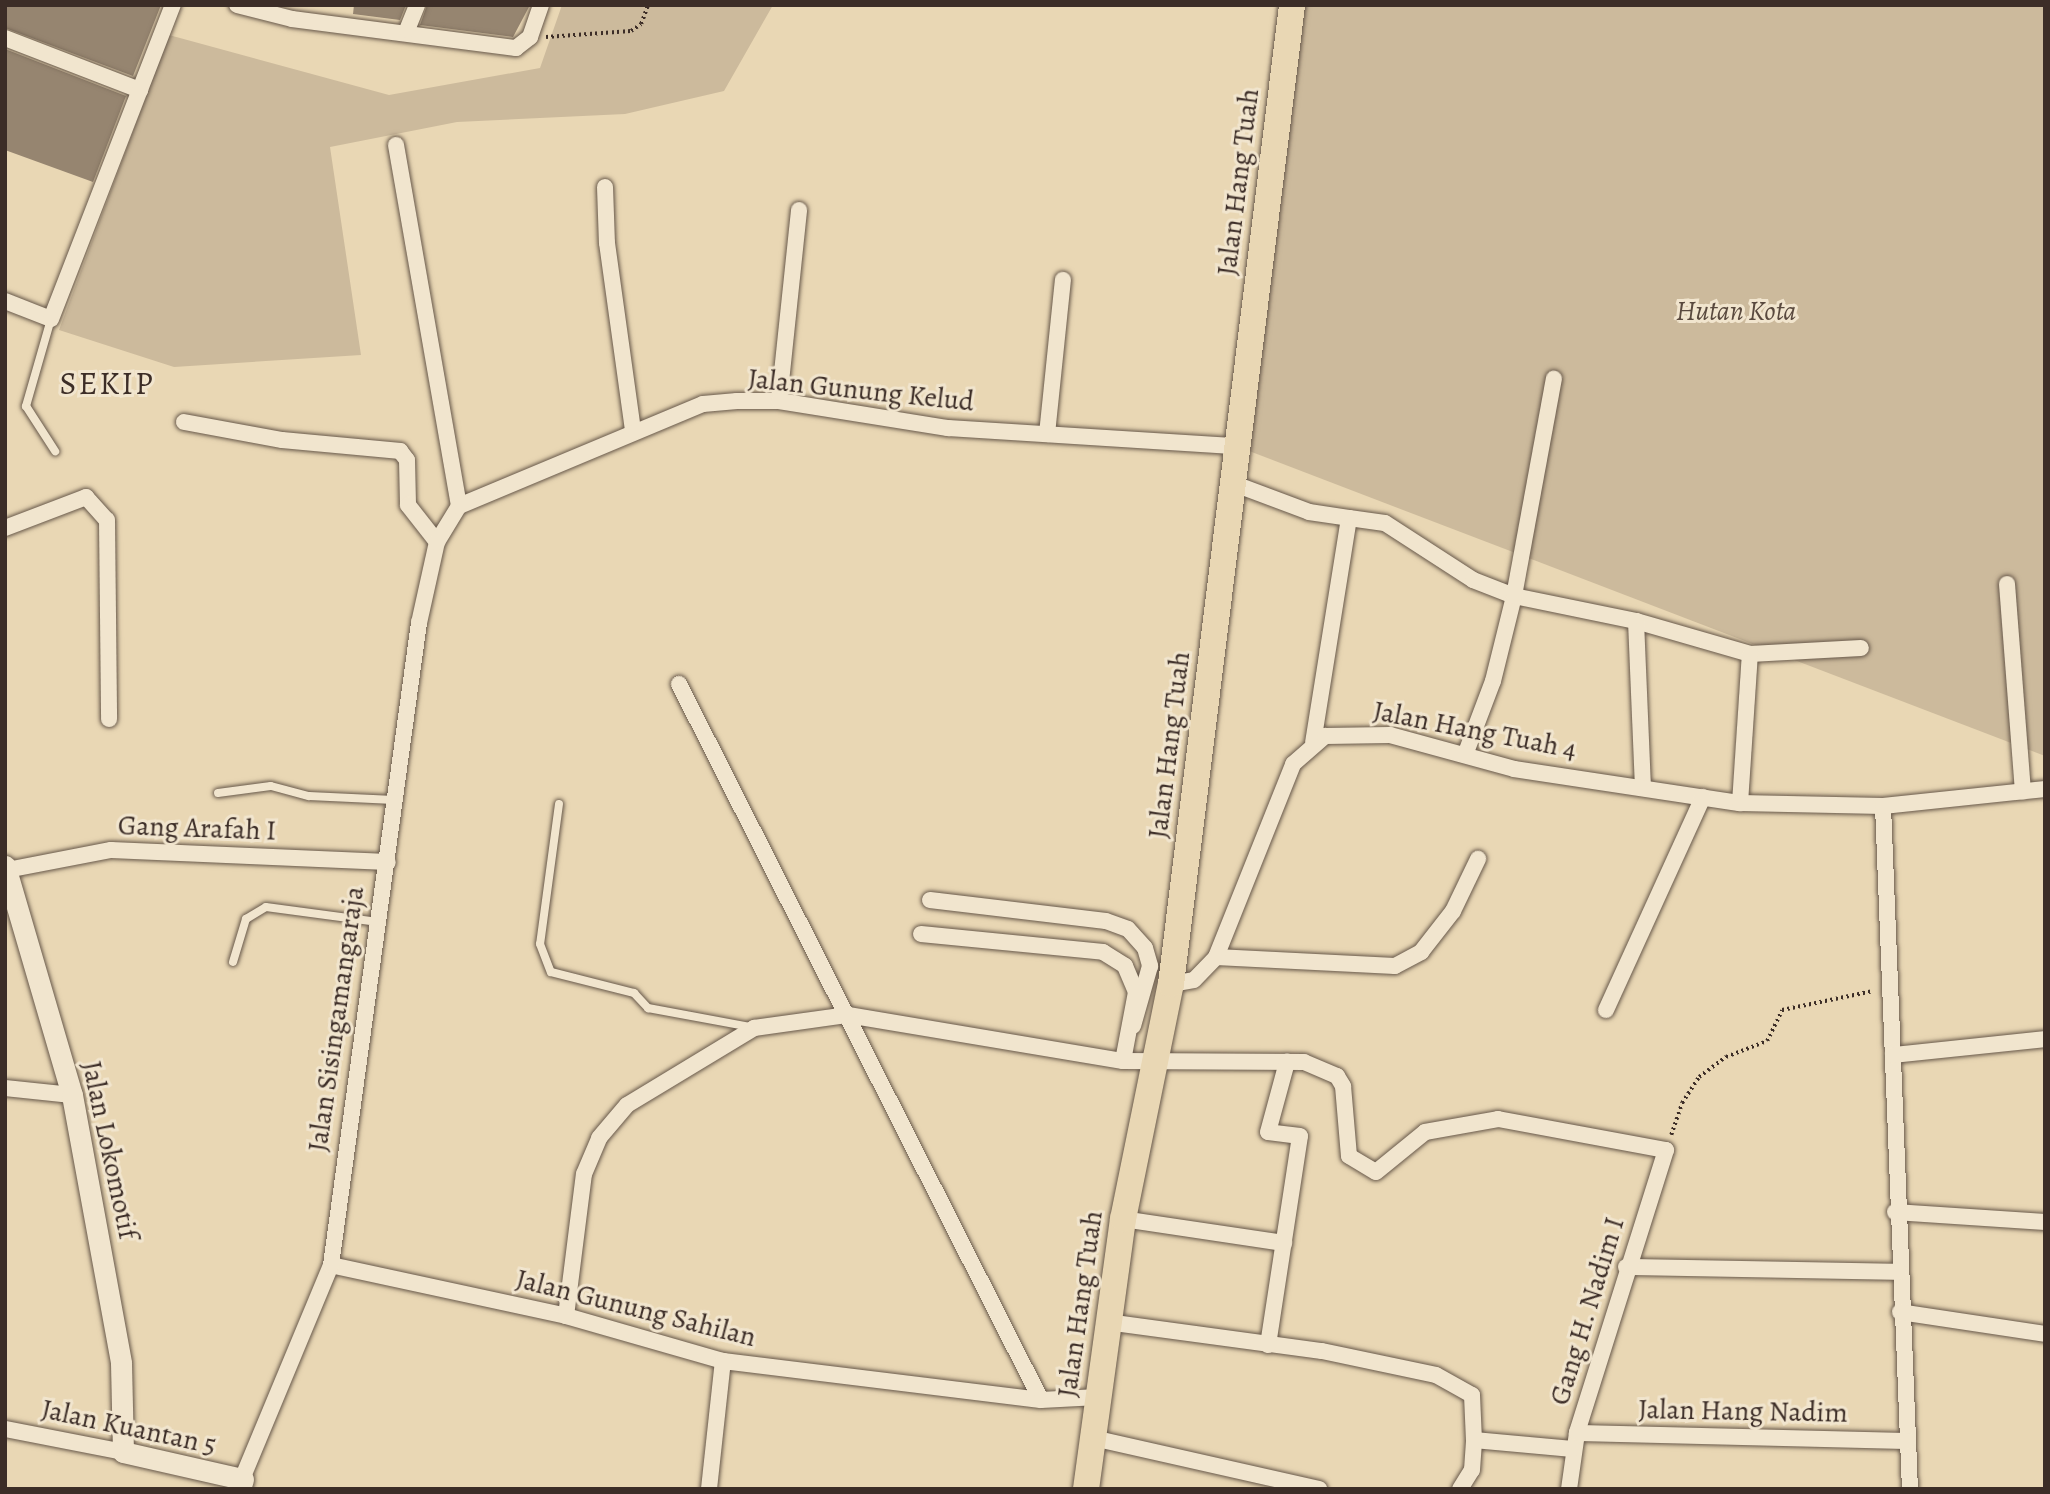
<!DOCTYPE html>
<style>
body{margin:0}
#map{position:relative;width:2050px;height:1494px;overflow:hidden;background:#e9d7b4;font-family:Alegreya,serif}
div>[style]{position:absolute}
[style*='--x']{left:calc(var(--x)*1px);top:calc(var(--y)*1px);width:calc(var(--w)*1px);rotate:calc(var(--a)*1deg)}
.green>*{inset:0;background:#ccba9c}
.building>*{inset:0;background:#968570}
.path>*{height:3.5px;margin-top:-1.75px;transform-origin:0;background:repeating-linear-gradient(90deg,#3c2d27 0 2px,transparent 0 5.5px)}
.roads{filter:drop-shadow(0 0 2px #67584a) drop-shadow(0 0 2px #67584a)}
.service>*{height:8px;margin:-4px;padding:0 4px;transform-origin:4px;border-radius:4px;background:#f1e5ce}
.minor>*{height:16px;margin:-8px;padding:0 8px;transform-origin:8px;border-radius:8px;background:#f1e5ce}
.tertiary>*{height:21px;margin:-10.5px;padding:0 10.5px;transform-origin:10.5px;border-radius:10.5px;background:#f1e5ce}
.secondary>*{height:23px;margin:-11.5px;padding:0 11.5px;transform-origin:11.5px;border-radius:11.5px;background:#f1e5ce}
.primary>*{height:26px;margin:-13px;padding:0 13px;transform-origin:13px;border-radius:13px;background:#e9d7b4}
span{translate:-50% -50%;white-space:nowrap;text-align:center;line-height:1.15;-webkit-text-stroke:6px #f1e5ce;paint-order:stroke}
.street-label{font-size:28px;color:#3c2d27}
.park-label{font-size:28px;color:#59493e;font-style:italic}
.quarter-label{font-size:32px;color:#3c2d27;letter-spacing:2px}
.frame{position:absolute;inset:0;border:7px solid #3c2d27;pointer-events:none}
</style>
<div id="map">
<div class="green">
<i style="clip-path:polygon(562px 5px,773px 5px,724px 91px,625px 114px,457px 122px,330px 147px,361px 355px,174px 367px,59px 330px,169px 35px,389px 95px,540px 68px)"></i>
<i style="clip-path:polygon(1299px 5px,2045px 5px,2045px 756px,1236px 446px)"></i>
</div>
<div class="building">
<i style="clip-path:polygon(5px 5px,161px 5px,133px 76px,5px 28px)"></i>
<i style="clip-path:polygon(354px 5px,406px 5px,400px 20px,353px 14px)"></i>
<i style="clip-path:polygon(427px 5px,530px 5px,513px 37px,420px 25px)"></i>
<i style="clip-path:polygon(5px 49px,126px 96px,93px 182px,5px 150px)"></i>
</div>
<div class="path">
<i style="--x:546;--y:37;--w:85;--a:-4"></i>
<i style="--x:631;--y:31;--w:12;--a:-35"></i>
<i style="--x:641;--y:24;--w:20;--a:-70"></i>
<i style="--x:1671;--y:1135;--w:34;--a:-71"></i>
<i style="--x:1682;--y:1103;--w:31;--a:-57"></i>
<i style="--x:1699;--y:1077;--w:34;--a:-37"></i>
<i style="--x:1726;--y:1057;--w:44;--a:-21.3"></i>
<i style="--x:1767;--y:1041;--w:34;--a:-64"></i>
<i style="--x:1782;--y:1010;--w:93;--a:-11.8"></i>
</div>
<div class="roads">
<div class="service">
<i style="--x:51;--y:319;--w:91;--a:106"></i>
<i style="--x:26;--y:406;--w:54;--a:57.2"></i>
<i style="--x:218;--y:793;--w:53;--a:-7.5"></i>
<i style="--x:271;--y:786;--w:39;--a:15"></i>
<i style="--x:309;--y:796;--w:85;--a:2.7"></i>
<i style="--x:559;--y:804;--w:141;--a:97.7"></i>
<i style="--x:540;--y:944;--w:30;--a:69"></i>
<i style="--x:551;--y:972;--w:86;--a:14.2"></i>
<i style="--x:634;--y:993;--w:21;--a:47"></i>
<i style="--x:648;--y:1008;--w:105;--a:10.5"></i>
<i style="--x:233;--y:962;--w:45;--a:-73.2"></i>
<i style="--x:246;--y:919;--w:23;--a:-31"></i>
<i style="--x:266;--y:907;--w:113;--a:7.6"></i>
</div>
<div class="minor">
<i style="--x:237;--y:5;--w:57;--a:14.3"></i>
<i style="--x:292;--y:19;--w:226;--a:7.4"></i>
<i style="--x:516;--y:48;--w:18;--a:-38"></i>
<i style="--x:530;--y:37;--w:34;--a:-71"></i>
<i style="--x:407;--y:30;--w:27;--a:-68"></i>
<i style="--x:5;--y:38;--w:145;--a:21.1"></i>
<i style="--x:396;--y:145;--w:366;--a:80.1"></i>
<i style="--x:605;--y:187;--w:56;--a:88"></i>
<i style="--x:607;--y:243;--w:189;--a:82.1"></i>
<i style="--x:5;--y:301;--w:49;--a:21.4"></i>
<i style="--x:51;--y:319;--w:337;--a:-68.8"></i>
<i style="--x:779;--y:401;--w:192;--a:-84"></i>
<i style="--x:184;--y:422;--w:100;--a:10.4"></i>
<i style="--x:282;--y:440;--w:119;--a:5.3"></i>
<i style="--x:400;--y:451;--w:11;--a:52"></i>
<i style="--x:407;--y:460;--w:45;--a:88.7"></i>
<i style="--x:408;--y:505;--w:47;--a:51.9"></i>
<i style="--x:1047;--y:434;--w:155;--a:-84.1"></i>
<i style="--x:1232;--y:483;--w:82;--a:20.6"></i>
<i style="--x:1309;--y:512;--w:40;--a:8.5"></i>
<i style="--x:1349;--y:518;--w:227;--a:99.1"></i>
<i style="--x:1349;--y:518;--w:36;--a:8"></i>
<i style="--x:1385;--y:523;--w:105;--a:32.9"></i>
<i style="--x:1473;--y:580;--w:44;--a:21.3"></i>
<i style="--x:1514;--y:596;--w:125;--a:11.6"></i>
<i style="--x:1636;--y:621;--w:119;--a:16.1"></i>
<i style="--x:1750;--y:654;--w:111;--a:-3.1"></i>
<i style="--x:5;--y:528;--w:87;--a:-20.9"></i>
<i style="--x:86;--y:497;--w:31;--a:48"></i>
<i style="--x:107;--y:520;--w:199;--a:89.4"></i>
<i style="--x:2007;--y:584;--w:208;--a:85.6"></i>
<i style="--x:1636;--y:621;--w:166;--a:87.6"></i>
<i style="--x:679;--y:684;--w:802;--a:63.18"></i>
<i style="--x:1465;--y:755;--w:79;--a:-69.3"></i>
<i style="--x:1493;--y:681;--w:88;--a:-76.1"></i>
<i style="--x:1514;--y:596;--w:221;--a:-79.6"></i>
<i style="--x:1740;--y:803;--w:149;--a:-86.2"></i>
<i style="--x:1883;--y:806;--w:684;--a:87.74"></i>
<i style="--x:7;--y:870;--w:106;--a:-10.9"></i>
<i style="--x:111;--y:850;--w:277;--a:2.5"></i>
<i style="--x:930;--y:900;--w:177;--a:6.8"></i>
<i style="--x:1106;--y:921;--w:23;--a:20"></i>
<i style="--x:1128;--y:929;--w:25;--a:48"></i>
<i style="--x:1145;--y:948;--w:19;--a:74"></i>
<i style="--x:1150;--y:966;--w:62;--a:105.8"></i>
<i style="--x:921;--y:934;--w:183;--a:5.6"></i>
<i style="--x:1103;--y:952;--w:26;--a:32"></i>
<i style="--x:1125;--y:966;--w:28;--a:67"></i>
<i style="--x:1136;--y:992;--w:70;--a:100.7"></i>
<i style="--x:1216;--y:957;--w:179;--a:2.9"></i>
<i style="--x:1395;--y:966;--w:30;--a:-28"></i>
<i style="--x:1421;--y:952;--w:52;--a:-52"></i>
<i style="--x:1453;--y:911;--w:58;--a:-64.3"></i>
<i style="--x:1171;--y:984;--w:23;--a:-10"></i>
<i style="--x:1194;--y:980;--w:32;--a:-46"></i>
<i style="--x:1216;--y:957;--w:208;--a:-68.2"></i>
<i style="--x:1293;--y:764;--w:43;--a:-41.2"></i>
<i style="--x:1325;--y:736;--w:65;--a:-0.9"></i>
<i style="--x:1390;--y:735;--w:129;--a:15.3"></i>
<i style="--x:1514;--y:769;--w:229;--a:8.6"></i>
<i style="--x:1740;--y:803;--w:143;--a:1.2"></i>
<i style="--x:1883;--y:806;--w:163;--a:-6"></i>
<i style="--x:1606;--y:1010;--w:234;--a:-65.5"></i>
<i style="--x:1893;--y:1055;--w:153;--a:-6"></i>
<i style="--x:5;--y:1088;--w:67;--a:6"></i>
<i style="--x:1895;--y:1212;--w:150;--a:3.8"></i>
<i style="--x:1123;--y:1219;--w:163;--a:8.5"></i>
<i style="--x:331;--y:1265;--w:240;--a:12.2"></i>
<i style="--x:566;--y:1316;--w:163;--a:16"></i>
<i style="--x:723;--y:1361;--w:320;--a:7"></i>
<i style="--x:1041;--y:1400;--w:57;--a:-3"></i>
<i style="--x:1626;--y:1267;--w:273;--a:1"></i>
<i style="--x:1900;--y:1312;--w:147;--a:8.6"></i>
<i style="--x:566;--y:1316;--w:143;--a:-82.8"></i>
<i style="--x:584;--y:1174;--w:39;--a:-67"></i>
<i style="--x:599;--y:1138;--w:43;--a:-49.7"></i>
<i style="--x:627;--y:1105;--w:149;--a:-31.2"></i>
<i style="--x:754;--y:1028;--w:95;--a:-7.9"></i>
<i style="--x:848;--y:1015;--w:279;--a:9.5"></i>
<i style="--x:1123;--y:1061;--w:181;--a:0.3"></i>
<i style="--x:1304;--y:1062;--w:36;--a:23"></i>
<i style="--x:1337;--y:1076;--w:12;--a:59"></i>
<i style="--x:1343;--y:1086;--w:70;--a:85.1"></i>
<i style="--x:1349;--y:1156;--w:31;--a:31"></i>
<i style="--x:1376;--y:1172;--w:63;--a:-39.2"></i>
<i style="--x:1425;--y:1132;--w:74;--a:-10.1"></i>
<i style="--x:1498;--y:1119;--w:171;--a:10.5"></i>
<i style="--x:1666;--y:1150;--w:297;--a:107.5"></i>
<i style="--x:1577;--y:1433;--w:57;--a:98.1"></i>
<i style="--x:1107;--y:1322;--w:217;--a:7.7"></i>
<i style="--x:1322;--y:1351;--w:116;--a:11.9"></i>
<i style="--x:1436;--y:1375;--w:41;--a:29.1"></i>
<i style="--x:1472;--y:1395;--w:45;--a:87.5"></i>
<i style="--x:1474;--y:1440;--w:99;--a:5.2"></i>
<i style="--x:1268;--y:1345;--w:211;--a:-81.3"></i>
<i style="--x:1300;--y:1136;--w:32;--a:-173"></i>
<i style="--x:1268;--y:1132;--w:73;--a:-74.8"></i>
<i style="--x:5;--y:1429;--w:120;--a:11"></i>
<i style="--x:1577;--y:1433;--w:331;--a:1.4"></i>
<i style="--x:1093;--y:1438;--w:232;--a:12.7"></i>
<i style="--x:242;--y:1479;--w:232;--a:-67.4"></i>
<i style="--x:331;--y:1265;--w:648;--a:-82.2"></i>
<i style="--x:419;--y:623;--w:83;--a:-77.5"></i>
<i style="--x:437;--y:542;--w:42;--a:-58.6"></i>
<i style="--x:459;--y:506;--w:264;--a:-22.7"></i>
<i style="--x:703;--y:404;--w:34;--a:-5"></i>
<i style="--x:737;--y:401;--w:42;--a:0"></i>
<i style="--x:779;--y:401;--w:171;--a:9.1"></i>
<i style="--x:948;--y:428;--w:289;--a:3.6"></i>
<i style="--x:709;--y:1489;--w:129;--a:-83.8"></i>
<i style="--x:1460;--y:1489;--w:22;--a:-58"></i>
<i style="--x:1472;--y:1470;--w:30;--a:-86"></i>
</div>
<div class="tertiary">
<i style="--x:5;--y:866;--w:239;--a:73.7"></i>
<i style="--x:72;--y:1095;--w:272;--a:79.6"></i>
<i style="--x:121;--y:1363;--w:89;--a:88.7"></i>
<i style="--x:123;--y:1452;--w:122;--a:12.8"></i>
</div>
<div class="secondary">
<i style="--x:239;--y:1489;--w:10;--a:-73"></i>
</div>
<div class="primary">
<i style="--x:1086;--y:1489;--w:273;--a:-82.2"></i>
<i style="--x:1123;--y:1219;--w:240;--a:-78.5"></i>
<i style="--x:1171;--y:984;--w:986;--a:-82.95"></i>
</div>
</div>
<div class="street-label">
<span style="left:1238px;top:182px;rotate:-83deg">Jalan Hang Tuah</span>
<span style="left:861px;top:390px;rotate:6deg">Jalan Gunung Kelud</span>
<span style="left:1475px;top:730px;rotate:11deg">Jalan Hang Tuah 4</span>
<span style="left:1169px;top:745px;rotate:-83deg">Jalan Hang Tuah</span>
<span style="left:197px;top:828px;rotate:2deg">Gang Arafah I</span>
<span style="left:336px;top:1019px;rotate:-82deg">Jalan Sisingamangaraja</span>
<span style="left:110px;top:1150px;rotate:78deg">Jalan Lokomotif</span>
<span style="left:1080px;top:1304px;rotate:-82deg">Jalan Hang Tuah</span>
<span style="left:636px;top:1308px;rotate:14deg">Jalan Gunung Sahilan</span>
<span style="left:1587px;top:1311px;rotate:-73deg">Gang H. Nadim I</span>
<span style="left:1743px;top:1411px;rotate:1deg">Jalan Hang Nadim</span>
<span style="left:129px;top:1427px;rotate:12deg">Jalan Kuantan 5</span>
</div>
<div class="park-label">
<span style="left:1736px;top:311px">Hutan Kota</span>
</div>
<div class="quarter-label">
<span style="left:107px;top:383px">SEKIP</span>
</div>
<div class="frame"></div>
</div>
